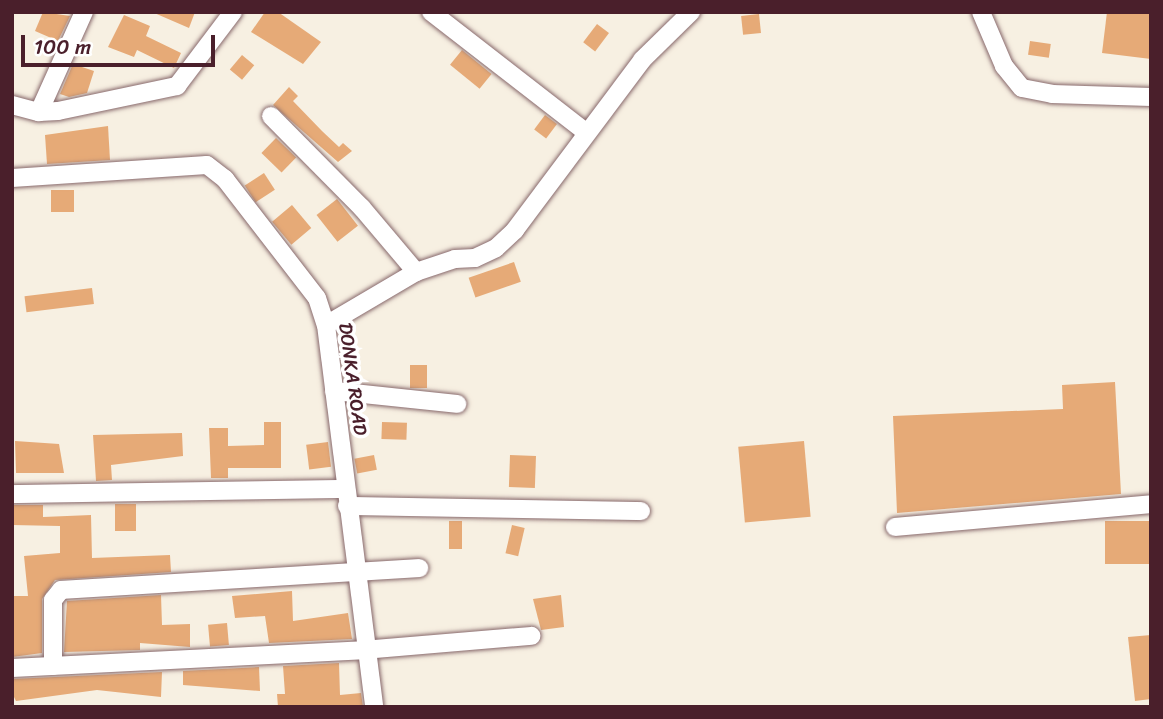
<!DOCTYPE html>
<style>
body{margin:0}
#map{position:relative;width:1163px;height:719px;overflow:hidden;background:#f7f0e2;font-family:Sriracha,sans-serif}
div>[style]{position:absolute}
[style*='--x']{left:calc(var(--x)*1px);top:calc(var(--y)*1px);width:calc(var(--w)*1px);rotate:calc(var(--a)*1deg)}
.building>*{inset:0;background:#e6aa77;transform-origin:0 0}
.roads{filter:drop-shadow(0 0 2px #87686b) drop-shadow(0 0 2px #87686b)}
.minor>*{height:18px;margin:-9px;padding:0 9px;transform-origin:9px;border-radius:9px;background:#fff}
span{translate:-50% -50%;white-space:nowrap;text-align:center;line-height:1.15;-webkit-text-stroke:7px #fff;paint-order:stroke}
.street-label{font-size:19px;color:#4a1f2b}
.frame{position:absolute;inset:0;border:14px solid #4a1f2b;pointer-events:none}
.scale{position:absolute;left:21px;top:35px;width:194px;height:32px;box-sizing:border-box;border:4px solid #4a1f2b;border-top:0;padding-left:9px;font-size:21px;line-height:24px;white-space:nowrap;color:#4a1f2b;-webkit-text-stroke:5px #fff;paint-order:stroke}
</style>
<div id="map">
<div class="building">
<i style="clip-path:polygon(43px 12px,70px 16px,58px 41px,35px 31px)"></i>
<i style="clip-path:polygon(152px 12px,195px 12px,189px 28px)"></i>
<i style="clip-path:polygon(265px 12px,278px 12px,321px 42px,303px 64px,251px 32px)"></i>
<i style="clip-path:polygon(1107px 12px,1151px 12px,1151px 59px,1102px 53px)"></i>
<i style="left:759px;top:14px;width:19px;height:18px;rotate:84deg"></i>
<i style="clip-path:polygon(124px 15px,150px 26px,146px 36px,181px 53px,174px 68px,137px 50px,134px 57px,108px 47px)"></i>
<i style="left:597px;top:24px;width:15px;height:23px;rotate:37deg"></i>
<i style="left:1030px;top:41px;width:21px;height:14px;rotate:8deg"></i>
<i style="left:462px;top:50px;width:38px;height:19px;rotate:39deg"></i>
<i style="left:242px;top:55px;width:16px;height:19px;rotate:40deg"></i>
<i style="clip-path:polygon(73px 64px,94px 71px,87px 93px,69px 97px,60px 94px)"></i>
<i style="clip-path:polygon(289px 87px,298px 96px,293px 101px,322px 131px,339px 147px,343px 143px,352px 151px,338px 162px,273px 105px)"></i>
<i style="left:545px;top:115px;width:15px;height:18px;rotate:37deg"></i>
<i style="clip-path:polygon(108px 126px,110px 160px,47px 164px,45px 135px)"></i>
<i style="left:276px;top:138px;width:28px;height:21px;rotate:44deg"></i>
<i style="left:264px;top:173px;width:20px;height:23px;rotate:57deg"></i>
<i style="left:74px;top:190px;width:22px;height:23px;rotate:90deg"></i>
<i style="left:337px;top:199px;width:34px;height:26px;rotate:52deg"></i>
<i style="left:292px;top:205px;width:30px;height:26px;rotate:50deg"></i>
<i style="left:514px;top:262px;width:21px;height:48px;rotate:71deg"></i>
<i style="left:92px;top:288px;width:16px;height:68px;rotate:83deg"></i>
<i style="left:410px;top:365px;width:17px;height:23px"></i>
<i style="clip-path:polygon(1115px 382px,1121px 494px,897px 513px,893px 416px,1063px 409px,1062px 385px)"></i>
<i style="clip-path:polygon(264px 422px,281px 422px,281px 468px,228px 468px,228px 478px,211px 478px,209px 428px,228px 428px,228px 446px,264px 445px)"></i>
<i style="left:382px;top:422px;width:25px;height:17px;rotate:2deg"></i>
<i style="clip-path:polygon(182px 433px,183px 456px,111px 465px,112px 480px,96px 481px,93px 435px)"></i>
<i style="clip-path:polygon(15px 441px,59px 444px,64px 473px,16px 473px)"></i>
<i style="left:804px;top:441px;width:76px;height:66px;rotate:85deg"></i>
<i style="left:328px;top:442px;width:25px;height:22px;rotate:83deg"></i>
<i style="left:374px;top:455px;width:15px;height:20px;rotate:79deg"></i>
<i style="left:510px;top:455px;width:26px;height:32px;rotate:2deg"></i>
<i style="left:115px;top:504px;width:21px;height:27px"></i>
<i style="clip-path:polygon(12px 505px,43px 505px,43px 517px,91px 515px,92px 558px,170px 555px,171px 572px,55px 580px,42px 599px,42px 653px,12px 657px,12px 596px,28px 596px,24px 556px,60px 553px,60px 526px,12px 525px)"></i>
<i style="left:449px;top:521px;width:13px;height:28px"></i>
<i style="left:1151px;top:521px;width:43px;height:46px;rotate:90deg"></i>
<i style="left:512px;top:525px;width:13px;height:29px;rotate:13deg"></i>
<i style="clip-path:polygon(292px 591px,293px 621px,348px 613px,352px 639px,269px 643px,265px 616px,235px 618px,232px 596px)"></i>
<i style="clip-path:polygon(161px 595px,162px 625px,190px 624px,190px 647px,140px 643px,140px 650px,64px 652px,67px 601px)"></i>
<i style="clip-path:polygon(561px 595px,564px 627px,541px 630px,533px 599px)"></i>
<i style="left:227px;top:623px;width:22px;height:19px;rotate:85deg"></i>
<i style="clip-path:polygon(1151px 635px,1151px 699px,1135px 701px,1128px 637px)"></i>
<i style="clip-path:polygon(339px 663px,340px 695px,361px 693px,363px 707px,278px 707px,277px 694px,285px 694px,283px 666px)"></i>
<i style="clip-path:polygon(259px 667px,260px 691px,183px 685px,183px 671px)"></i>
<i style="clip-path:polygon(162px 672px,161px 697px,97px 690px,16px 701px,12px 693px,12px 679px)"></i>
</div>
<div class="roads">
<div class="minor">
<i style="--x:431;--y:12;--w:197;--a:37.8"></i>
<i style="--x:981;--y:12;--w:59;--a:66.9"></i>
<i style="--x:1004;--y:66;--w:28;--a:51"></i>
<i style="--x:1022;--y:88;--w:31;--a:11"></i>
<i style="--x:1052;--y:94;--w:99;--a:1.7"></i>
<i style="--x:12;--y:105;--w:28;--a:15"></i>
<i style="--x:39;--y:112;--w:19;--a:-3"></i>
<i style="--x:58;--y:111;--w:122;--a:-11.9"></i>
<i style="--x:177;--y:86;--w:93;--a:-52.9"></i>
<i style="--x:39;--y:112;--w:110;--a:-65.8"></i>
<i style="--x:271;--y:116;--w:129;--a:45.3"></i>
<i style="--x:362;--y:208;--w:84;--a:49.8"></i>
<i style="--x:12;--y:178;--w:195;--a:-3.8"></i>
<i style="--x:207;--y:165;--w:23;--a:38"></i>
<i style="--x:225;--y:179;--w:150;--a:52.3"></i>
<i style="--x:317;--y:298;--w:28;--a:72"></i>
<i style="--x:326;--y:325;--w:385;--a:82.8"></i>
<i style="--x:326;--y:325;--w:104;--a:-30.5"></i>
<i style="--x:416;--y:272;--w:41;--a:-18.4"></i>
<i style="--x:455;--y:259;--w:20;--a:-3"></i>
<i style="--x:475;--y:258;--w:23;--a:-25"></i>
<i style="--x:496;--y:248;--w:26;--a:-43"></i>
<i style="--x:515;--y:230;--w:212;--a:-53.2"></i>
<i style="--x:642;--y:60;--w:69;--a:-44.4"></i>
<i style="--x:334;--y:391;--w:124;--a:6"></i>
<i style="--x:12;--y:494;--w:333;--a:-0.9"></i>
<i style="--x:347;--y:506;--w:294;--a:1"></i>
<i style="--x:895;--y:527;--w:257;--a:-5.1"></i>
<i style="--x:53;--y:666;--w:66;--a:-90"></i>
<i style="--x:53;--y:600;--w:13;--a:-51"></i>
<i style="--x:61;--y:590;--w:359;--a:-3.5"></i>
<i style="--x:12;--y:668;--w:351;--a:-2.9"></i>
<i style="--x:363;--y:650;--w:169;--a:-4.8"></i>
</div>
</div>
<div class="street-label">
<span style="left:353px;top:379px;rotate:82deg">DONKA ROAD</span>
</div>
<div class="frame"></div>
<div class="scale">100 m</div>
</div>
